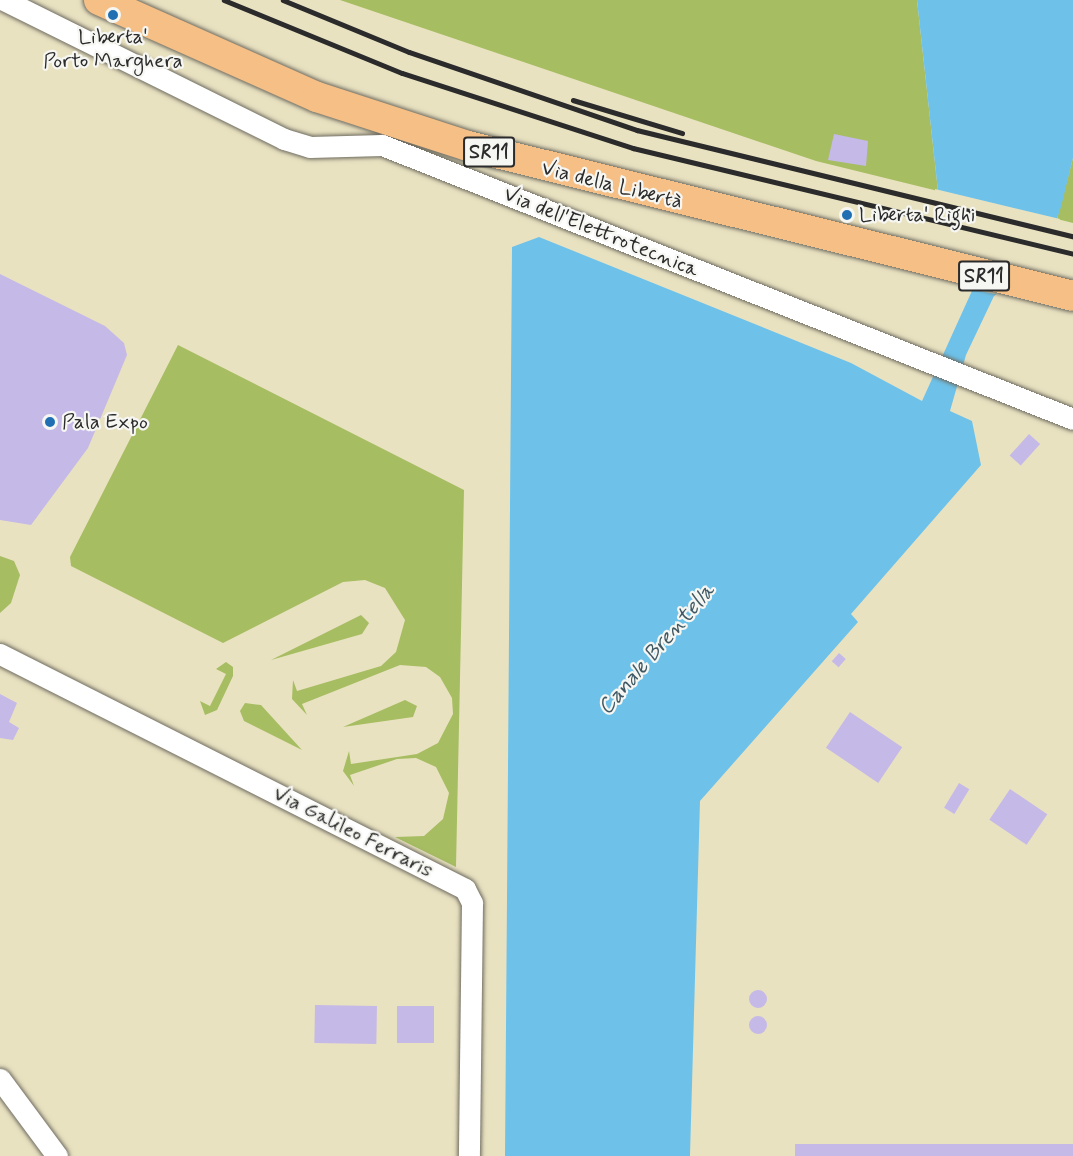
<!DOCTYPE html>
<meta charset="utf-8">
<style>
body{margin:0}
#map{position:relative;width:1073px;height:1156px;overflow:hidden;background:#e9e2c1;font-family:Mynerve,sans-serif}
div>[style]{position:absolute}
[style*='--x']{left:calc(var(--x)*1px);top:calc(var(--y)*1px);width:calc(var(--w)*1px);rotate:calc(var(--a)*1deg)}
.green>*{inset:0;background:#a6bd62}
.water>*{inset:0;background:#6ec2ea}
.pier>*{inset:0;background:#e9e2c1}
.building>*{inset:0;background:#c5b9e7;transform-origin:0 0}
.round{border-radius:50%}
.roads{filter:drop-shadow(0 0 2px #6e6b60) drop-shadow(0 0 2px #6e6b60)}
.minor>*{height:21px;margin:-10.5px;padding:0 10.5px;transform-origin:10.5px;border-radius:10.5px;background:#fff}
.highway>*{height:30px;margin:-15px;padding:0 15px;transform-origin:15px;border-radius:15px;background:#f5bf86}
.rail>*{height:4.5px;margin:-2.25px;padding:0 2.25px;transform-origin:2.25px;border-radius:2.25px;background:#2b2b2b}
.dots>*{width:16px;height:16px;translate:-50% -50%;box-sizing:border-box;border:3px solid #f6f6f2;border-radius:50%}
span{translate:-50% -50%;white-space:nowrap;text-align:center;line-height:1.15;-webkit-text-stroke:4.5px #f6f6f2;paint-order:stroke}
.shield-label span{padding:2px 4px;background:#f6f6f2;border:2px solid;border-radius:4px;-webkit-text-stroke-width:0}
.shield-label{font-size:20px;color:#2b2b2b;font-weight:700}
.poi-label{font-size:21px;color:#2b2b2b}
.left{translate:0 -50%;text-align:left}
.street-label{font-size:21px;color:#2b2b2b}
.water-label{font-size:22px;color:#3f5864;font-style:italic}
</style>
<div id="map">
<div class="green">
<i style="clip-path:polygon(340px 0,917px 0,938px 191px,816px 161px)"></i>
<i style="clip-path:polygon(1073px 158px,1073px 223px,1057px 219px)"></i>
<i style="clip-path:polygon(178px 345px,464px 490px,456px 867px,395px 837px,424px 836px,443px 819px,449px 793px,436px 767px,416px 758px,397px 759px,350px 775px,354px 786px,343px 771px,349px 751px,351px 764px,417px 754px,438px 743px,453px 714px,452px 698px,440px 677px,426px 667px,400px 665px,302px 704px,307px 715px,292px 699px,293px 680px,297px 691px,381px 666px,396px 652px,405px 620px,385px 588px,365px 580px,343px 582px,223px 643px,71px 566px,70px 557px)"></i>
<i style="clip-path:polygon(0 556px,14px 561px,20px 575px,11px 603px,0 613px)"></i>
<i style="clip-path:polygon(361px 615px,369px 623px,362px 634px,271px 660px)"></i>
<i style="clip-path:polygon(226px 662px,233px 667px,233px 676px,217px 710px,205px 715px,200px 701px,210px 706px,226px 674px,216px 669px)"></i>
<i style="clip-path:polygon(405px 700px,417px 706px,413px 717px,343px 727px)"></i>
<i style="clip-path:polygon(245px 703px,261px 705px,302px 750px,244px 721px,240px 711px)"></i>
</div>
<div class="water">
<i style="clip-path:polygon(917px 0,1073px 0,1073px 158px,1061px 207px,1042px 263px,994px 296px,966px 355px,950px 411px,972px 421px,981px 465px,851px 614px,858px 622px,700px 801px,690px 1156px,505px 1156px,512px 247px,539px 237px,851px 363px,922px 401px,976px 282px,938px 191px)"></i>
</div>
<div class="pier">
<i style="clip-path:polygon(935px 189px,1060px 219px,1044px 264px,1000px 295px,971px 289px,973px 282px,939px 229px)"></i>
</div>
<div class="building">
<i style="clip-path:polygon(834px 134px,868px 141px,866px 166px,828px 160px)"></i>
<i style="clip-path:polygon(0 274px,105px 326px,124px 343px,127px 355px,88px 448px,31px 525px,0 520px)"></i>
<i style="left:1029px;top:434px;width:15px;height:29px;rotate:42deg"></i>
<i style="left:839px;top:653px;width:9px;height:11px;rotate:41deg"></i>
<i style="clip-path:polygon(0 694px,17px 703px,9px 722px,19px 728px,13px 740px,0 738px)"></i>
<i style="left:850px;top:712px;width:63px;height:43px;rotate:34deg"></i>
<i style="left:959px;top:783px;width:12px;height:29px;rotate:31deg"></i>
<i style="left:1010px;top:789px;width:45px;height:37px;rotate:34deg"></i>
<i class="round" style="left:749px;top:990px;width:18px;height:18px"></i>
<i style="left:315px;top:1005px;width:62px;height:38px;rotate:1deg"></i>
<i style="left:397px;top:1006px;width:37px;height:37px"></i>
<i class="round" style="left:749px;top:1016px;width:18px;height:18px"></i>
<i style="left:795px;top:1144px;width:278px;height:12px"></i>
</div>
<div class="roads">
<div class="minor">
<i style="--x:4;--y:0;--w:313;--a:26.4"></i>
<i style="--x:284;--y:139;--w:27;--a:17"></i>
<i style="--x:310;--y:147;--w:72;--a:-1.6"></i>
<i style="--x:382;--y:145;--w:743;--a:21.63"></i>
<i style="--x:0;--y:654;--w:521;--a:26.81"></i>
<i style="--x:465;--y:889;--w:16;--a:63"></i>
<i style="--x:472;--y:903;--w:253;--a:90.7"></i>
<i style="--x:0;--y:1079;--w:96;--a:53.5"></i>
</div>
<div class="highway">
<i style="--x:99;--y:0;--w:239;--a:24"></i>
<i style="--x:317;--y:97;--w:159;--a:18"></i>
<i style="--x:468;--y:146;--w:623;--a:13.92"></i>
</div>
</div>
<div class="rail">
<i style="--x:224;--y:0;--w:192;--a:22.3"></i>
<i style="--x:402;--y:73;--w:243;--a:18"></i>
<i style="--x:633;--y:148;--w:453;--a:13.5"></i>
<i style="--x:283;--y:0;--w:136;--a:22.4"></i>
<i style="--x:409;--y:52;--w:241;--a:18.9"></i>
<i style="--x:637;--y:130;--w:449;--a:13.7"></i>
<i style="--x:573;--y:100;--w:114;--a:16.8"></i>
</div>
<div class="dots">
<i style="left:113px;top:15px;background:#1f6fb2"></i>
<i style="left:847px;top:215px;background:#1f6fb2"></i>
<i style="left:50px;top:422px;background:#1f6fb2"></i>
</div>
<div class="shield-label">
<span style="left:489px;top:152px">SR11</span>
<span style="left:984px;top:276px">SR11</span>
</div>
<div class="poi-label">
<span style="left:113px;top:49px">Liberta'<br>Porto Marghera</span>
<span class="left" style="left:859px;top:215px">Liberta' Righi</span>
<span class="left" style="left:62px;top:422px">Pala Expo</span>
</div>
<div class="street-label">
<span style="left:612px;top:185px;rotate:14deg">Via della Libertà</span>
<span style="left:601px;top:232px;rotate:22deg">Via dell'Elettrotecnica</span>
<span style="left:353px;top:832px;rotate:27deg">Via Galileo Ferraris</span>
</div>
<div class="water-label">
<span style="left:657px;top:650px;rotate:-49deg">Canale Brentella</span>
</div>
</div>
